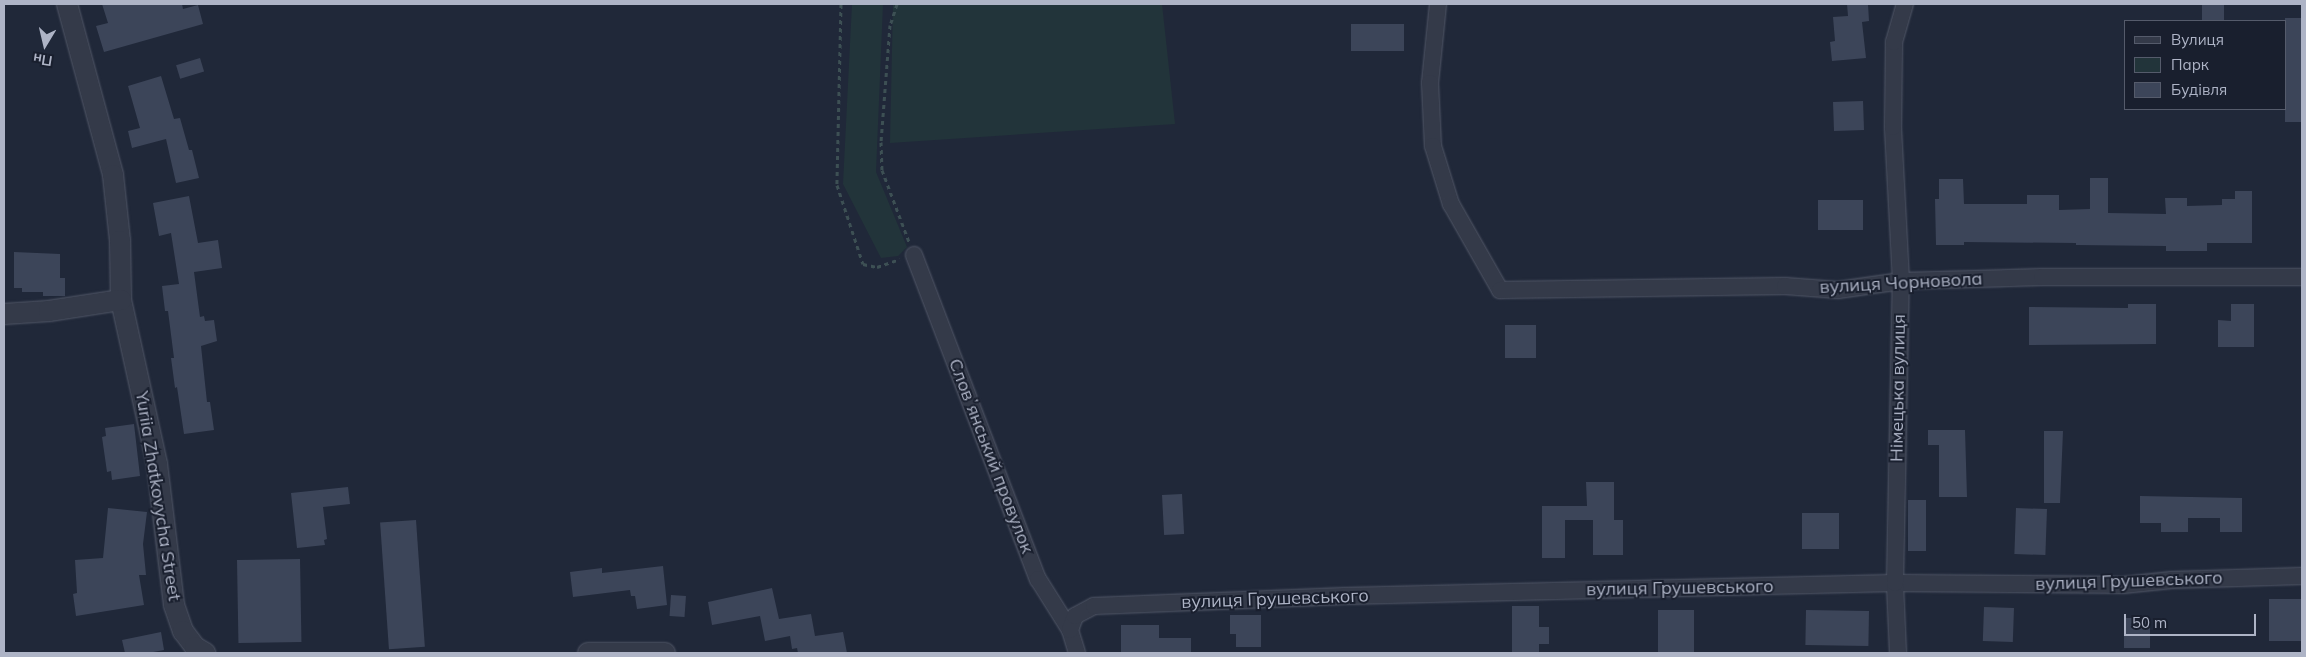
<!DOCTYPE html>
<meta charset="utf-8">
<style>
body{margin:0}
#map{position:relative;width:2306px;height:657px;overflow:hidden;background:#202839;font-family:Mulish,sans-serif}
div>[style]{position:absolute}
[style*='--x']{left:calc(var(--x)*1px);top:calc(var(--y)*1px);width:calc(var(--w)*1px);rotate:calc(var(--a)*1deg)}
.green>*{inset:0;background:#22343a}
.building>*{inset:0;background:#3c4559;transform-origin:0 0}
.path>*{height:3px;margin-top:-1.5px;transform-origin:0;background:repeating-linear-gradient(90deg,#3d5054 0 4px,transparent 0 8px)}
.roads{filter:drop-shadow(0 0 1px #515767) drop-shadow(0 0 1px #515767)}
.minor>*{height:16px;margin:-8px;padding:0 8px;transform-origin:8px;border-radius:8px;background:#343a49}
.tertiary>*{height:20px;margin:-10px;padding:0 10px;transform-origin:10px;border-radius:10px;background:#343a49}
span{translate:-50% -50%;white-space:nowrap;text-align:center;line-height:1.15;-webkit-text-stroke:4px #191f2e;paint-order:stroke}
.street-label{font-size:18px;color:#aeb4c6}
.frame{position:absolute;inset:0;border:5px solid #aeb4c6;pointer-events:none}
.legend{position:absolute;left:2124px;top:20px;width:162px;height:90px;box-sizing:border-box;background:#191f2e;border:1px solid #555b6b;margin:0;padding:6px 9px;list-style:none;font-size:15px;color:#aeb4c6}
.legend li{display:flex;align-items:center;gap:10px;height:25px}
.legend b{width:25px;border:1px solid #555b6b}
.north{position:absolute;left:20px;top:20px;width:50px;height:50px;-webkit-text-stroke:4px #191f2e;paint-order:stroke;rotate:189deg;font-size:14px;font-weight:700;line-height:20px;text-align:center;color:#aeb4c6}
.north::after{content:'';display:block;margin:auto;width:18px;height:22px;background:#aeb4c6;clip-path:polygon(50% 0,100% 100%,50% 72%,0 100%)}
.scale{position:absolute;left:2124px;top:614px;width:132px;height:22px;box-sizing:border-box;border:2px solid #aeb4c6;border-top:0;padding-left:6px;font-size:15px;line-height:18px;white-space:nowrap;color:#aeb4c6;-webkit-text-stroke:4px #191f2e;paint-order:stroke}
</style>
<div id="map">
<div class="green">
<i style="clip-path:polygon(852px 4px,883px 4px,876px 172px,907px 247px,898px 256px,881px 258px,843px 184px)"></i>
<i style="clip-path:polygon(893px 4px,1162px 4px,1175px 124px,890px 143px)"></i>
</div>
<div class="building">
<i style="clip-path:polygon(102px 4px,182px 4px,183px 9px,198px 5px,203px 24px,104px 52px,96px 26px,108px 23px)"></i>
<i style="clip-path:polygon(1847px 4px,1868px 4px,1869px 21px,1862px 22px,1866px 58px,1832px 61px,1830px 42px,1835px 41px,1833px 17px,1848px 16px)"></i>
<i style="left:2202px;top:4px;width:22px;height:17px"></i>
<i style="left:2285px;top:18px;width:17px;height:104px"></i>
<i style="left:1351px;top:24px;width:53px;height:27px"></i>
<i style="left:200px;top:58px;width:14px;height:25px;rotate:73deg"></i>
<i style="clip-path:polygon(161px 76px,174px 119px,180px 118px,189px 150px,192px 150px,199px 178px,176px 183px,166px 139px,132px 148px,128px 131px,140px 128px,128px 86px)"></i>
<i style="left:1863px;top:101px;width:29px;height:30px;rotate:88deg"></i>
<i style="clip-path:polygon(2090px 178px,2108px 178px,2108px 213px,2166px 214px,2165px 198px,2187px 198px,2187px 206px,2222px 205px,2222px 199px,2235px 199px,2235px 191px,2252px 191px,2252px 243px,2207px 243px,2207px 251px,2166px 251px,2166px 246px,2076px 245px,2076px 243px,1964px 242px,1964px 245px,1936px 245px,1935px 199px,1939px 199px,1939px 179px,1963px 179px,1964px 204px,2027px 204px,2027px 195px,2059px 195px,2059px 210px,2090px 209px)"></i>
<i style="clip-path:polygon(189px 196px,198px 243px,218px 240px,222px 268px,194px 272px,200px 317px,204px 316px,205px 321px,214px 320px,217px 341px,201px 346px,207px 402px,210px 402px,214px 430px,184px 434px,177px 387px,175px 388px,171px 358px,174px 358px,168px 311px,165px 311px,162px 286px,179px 284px,171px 233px,159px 236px,153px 203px)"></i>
<i style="left:1818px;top:200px;width:45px;height:30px"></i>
<i style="clip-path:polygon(14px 252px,60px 254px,60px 278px,65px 278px,65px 296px,43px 296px,43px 292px,22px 292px,22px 288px,14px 288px)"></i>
<i style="clip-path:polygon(2128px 304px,2156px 304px,2156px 344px,2029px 345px,2029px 307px,2128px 308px)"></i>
<i style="clip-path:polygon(2231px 304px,2254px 304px,2254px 347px,2218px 347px,2218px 320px,2231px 321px)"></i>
<i style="left:1505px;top:325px;width:31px;height:33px"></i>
<i style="clip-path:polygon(134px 424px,140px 476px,112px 480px,111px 471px,107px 472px,102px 437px,106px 436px,105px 428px)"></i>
<i style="clip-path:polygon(1928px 430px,1965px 430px,1967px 497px,1939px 497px,1939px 445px,1928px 445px)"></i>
<i style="clip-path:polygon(2044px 431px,2063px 431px,2060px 503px,2044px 503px)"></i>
<i style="clip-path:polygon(1586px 482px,1614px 482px,1614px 520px,1623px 520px,1623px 555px,1593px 555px,1593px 520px,1565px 520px,1565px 558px,1542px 558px,1542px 506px,1587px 506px)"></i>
<i style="clip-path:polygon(348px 487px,350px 504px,323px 507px,327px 539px,324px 540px,325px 545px,297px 548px,291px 493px)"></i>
<i style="left:1182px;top:494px;width:40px;height:20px;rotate:87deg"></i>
<i style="clip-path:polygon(2140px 496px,2242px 498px,2242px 532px,2220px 532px,2220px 518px,2188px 518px,2188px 532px,2161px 532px,2161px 523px,2140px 523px)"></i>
<i style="left:1908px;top:500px;width:18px;height:51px"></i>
<i style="clip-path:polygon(108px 508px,147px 512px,143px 544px,146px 575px,139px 575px,144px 605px,76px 616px,73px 594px,77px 593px,75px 560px,103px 558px)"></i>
<i style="left:2016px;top:508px;width:31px;height:46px;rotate:2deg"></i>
<i style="left:1802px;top:513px;width:37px;height:36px"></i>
<i style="left:416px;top:520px;width:127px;height:36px;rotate:86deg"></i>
<i style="left:300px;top:559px;width:83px;height:63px;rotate:89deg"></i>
<i style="clip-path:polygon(663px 566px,667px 605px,637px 609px,635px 596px,631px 596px,630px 590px,573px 597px,570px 572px,602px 568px,602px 573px)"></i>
<i style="clip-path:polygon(772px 588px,779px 619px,811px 614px,815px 636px,843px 632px,847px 653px,798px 653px,797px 648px,792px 649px,790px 636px,765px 641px,760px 616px,712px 625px,708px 602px)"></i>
<i style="left:671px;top:595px;width:15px;height:21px;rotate:4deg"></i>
<i style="left:2269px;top:599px;width:33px;height:42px"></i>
<i style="clip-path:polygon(1512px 606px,1539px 606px,1539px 627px,1549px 627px,1549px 644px,1539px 644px,1539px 653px,1512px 652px)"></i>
<i style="left:1984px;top:607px;width:30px;height:34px;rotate:2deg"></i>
<i style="left:1658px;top:610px;width:36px;height:43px"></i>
<i style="left:1806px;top:610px;width:63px;height:35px;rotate:1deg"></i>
<i style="clip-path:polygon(1230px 615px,1261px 615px,1261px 647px,1236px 647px,1236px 634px,1230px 634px)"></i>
<i style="left:2124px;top:618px;width:26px;height:30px"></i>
<i style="clip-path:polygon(1121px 625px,1159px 625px,1159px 638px,1191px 638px,1191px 653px,1121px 653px)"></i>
<i style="clip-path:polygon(161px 632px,164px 650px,148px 653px,125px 653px,122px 640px)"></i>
</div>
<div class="path">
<i style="--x:841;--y:4;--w:181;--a:91.3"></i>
<i style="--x:837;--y:185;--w:83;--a:71.8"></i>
<i style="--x:863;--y:264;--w:14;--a:12"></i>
<i style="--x:877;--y:267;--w:24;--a:-19"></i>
<i style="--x:897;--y:4;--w:22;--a:108"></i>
<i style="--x:890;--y:25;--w:117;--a:94.4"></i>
<i style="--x:881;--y:142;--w:28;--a:88"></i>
<i style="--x:882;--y:170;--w:77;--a:69.4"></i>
</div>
<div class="roads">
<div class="minor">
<i style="--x:1438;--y:4;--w:79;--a:95.8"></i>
<i style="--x:1430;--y:83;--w:63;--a:87.3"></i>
<i style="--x:1433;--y:146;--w:61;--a:72.8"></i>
<i style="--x:1451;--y:204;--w:99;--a:60.3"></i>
<i style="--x:1500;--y:290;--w:285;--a:-0.8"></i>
<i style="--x:1785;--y:286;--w:53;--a:4.3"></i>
<i style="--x:1838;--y:290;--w:64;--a:-8.1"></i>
<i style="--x:1901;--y:281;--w:141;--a:-1.6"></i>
<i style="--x:2042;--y:277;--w:260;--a:0"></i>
<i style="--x:914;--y:255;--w:347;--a:69.1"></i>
<i style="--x:1038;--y:579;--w:60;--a:57.9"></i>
<i style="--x:1070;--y:630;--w:24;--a:73"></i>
<i style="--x:1070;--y:630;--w:15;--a:-70"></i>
<i style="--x:1075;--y:616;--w:21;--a:-28"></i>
<i style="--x:1094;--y:606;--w:251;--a:-2.3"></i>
<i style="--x:1345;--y:596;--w:550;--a:-1.35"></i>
<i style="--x:1895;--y:583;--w:228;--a:0.5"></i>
<i style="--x:2123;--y:585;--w:49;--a:-5.8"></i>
<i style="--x:2172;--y:580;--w:130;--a:-1.8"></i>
<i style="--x:1898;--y:653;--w:70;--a:-92.5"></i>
<i style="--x:1895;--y:583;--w:302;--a:-88.9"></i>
<i style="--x:1901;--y:281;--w:154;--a:-93"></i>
<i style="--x:1893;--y:127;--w:85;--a:-89.3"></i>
<i style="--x:1894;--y:42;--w:40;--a:-74"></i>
</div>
<div class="tertiary">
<i style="--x:67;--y:4;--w:177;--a:74.9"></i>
<i style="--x:113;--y:175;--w:66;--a:83.9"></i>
<i style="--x:120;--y:241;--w:59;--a:89"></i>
<i style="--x:121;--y:300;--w:168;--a:77.6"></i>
<i style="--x:157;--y:464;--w:142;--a:83.1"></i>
<i style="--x:174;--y:605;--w:28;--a:71"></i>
<i style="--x:183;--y:631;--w:20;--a:53"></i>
<i style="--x:195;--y:647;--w:12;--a:31"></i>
<i style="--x:4;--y:314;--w:45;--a:-3.8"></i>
<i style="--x:49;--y:311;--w:73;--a:-8.7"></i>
<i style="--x:588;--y:653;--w:77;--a:0"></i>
</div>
</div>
<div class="street-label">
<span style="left:1901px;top:283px;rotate:-3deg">вулиця Чорновола</span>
<span style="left:1898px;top:388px;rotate:-89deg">Німецька вулиця</span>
<span style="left:991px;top:456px;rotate:69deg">Словʼянський провулок</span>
<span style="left:158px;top:496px;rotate:81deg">Yuriia Zhatkovycha Street</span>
<span style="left:2129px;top:581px;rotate:-2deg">вулиця Грушевського</span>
<span style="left:1680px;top:588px;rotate:-1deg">вулиця Грушевського</span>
<span style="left:1275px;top:599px;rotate:-2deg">вулиця Грушевського</span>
</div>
<div class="frame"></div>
<ul class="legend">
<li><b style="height:6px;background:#343a49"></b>Вулиця</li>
<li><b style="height:14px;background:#22343a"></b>Парк</li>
<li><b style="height:14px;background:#3c4559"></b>Будівля</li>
</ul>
<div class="north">Пн</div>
<div class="scale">50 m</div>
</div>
